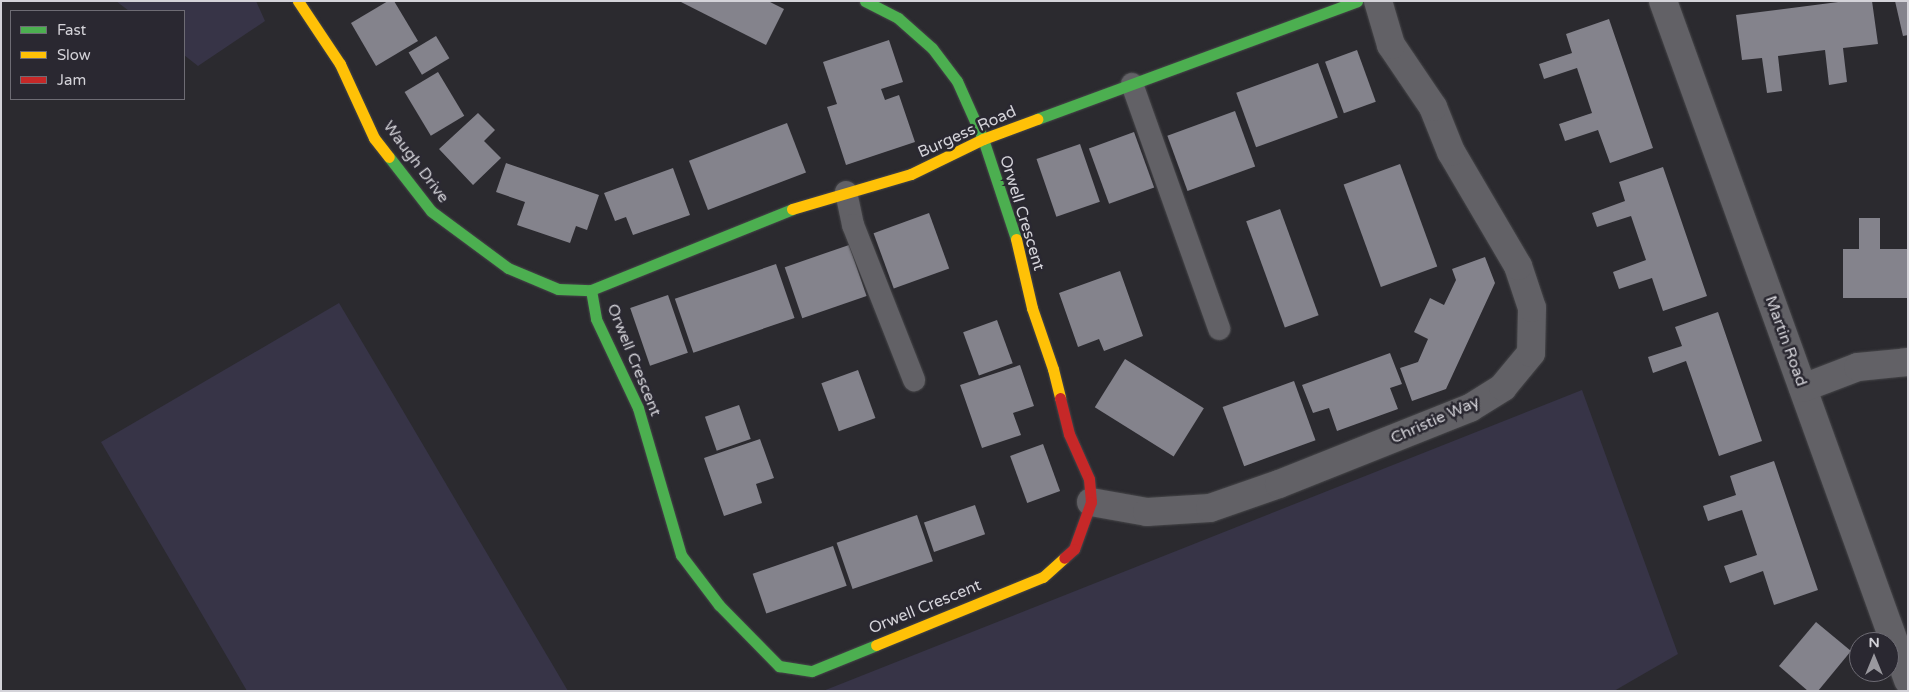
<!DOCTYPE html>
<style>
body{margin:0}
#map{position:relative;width:1909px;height:692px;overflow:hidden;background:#2b2a2f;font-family:"Varela Round",sans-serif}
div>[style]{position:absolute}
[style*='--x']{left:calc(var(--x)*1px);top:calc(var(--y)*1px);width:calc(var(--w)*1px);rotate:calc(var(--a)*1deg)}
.green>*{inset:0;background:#373447}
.building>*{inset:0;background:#84838c;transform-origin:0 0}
.roads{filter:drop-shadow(0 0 1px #464649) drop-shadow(0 0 1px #464649)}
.lane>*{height:22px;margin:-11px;padding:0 11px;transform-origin:11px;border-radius:11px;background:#626166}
.street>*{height:28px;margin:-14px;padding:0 14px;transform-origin:14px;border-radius:14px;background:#626166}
.fast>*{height:11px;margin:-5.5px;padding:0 5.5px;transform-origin:5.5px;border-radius:5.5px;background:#4caf50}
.slow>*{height:11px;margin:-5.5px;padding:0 5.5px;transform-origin:5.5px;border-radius:5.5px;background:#ffc107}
.jam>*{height:11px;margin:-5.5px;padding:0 5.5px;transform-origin:5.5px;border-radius:5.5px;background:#c62828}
span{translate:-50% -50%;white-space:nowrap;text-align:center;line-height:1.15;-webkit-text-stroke:5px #2a2831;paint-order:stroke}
.street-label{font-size:16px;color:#d4d3d9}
.frame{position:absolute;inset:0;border:2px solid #d4d3d9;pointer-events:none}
.legend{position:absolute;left:10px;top:10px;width:175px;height:90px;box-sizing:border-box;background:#2a2831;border:1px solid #6e6c74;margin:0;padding:6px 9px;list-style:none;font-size:15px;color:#d4d3d9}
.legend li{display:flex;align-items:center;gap:10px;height:25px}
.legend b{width:25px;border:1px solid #6e6c74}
.north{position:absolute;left:1849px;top:632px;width:50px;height:50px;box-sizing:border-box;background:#2a2831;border:1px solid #6e6c74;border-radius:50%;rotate:0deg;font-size:14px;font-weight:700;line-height:20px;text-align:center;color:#d4d3d9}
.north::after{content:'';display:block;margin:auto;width:18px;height:22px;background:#99989e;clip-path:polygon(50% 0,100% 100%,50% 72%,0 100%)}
</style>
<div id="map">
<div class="green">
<i style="clip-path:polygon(116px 1px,256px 1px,265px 21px,198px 66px,184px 55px,184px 11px,129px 11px)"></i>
<i style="clip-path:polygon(339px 303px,396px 399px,568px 691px,247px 691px,101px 442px)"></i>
<i style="clip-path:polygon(1582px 390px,1678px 654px,1614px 691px,823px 691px)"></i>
</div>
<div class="building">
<i style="clip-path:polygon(388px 1px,394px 1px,418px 41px,376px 66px,351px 23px)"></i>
<i style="clip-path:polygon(679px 1px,768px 1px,784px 9px,766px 45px)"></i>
<i style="clip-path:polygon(1846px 1px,1872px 1px,1878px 44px,1843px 48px,1847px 82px,1829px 85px,1825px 50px,1778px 56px,1782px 91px,1767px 93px,1762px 58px,1742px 60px,1736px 15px)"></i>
<i style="clip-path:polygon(1895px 1px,1908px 1px,1908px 35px,1903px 36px)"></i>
<i style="clip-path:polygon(1609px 19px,1653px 148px,1610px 163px,1598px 130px,1565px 141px,1559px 124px,1592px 113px,1577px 68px,1544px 79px,1539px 64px,1572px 53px,1566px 34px)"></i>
<i style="left:436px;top:36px;width:26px;height:32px;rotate:59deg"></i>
<i style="clip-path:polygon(889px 40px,903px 82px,881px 89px,885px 100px,899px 95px,915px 142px,846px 165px,827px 107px,837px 104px,823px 62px)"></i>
<i style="left:1357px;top:50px;width:55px;height:34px;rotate:70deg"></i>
<i style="left:1318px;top:63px;width:58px;height:87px;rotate:70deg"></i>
<i style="left:438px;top:72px;width:51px;height:39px;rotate:59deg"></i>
<i style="left:1235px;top:111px;width:59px;height:72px;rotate:70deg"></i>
<i style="clip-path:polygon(478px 113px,495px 130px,484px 141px,501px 158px,473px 185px,439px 149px)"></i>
<i style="left:787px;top:123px;width:53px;height:105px;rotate:69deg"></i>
<i style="left:1134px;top:132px;width:59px;height:48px;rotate:70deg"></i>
<i style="left:1080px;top:144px;width:61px;height:46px;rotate:71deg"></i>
<i style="clip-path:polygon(506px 163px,599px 195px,587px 230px,576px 226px,570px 243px,517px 225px,525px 202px,496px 192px)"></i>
<i style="left:1400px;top:164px;width:109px;height:60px;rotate:70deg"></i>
<i style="clip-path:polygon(1663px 167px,1707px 296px,1663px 311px,1652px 278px,1619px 289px,1613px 272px,1646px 260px,1631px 216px,1597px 227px,1592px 213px,1625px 201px,1619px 182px)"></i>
<i style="clip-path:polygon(673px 168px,690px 215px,633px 235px,626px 217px,615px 221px,604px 193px)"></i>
<i style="left:1280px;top:209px;width:113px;height:36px;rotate:70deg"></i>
<i style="left:929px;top:213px;width:59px;height:59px;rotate:70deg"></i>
<i style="clip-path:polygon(1859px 218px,1880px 218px,1880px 249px,1908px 249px,1908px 298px,1843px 298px,1843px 249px,1859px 249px)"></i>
<i style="left:849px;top:245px;width:54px;height:68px;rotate:71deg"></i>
<i style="clip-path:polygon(1485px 257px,1495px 283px,1446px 389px,1412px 401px,1400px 368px,1418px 362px,1428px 339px,1414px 332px,1430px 298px,1444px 305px,1456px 280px,1452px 269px)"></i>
<i style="left:776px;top:264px;width:57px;height:107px;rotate:71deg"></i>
<i style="clip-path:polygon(1120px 271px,1143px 336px,1104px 351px,1099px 339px,1078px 347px,1059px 293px)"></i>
<i style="left:668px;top:295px;width:61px;height:40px;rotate:71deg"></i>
<i style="clip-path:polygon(1718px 312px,1762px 441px,1719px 456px,1686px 361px,1653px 373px,1648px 357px,1682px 346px,1675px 327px)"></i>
<i style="left:997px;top:320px;width:46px;height:36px;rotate:70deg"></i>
<i style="clip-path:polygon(1390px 353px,1402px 384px,1390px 388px,1398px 409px,1337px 431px,1329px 408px,1313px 413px,1302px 385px)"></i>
<i style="left:1125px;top:359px;width:93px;height:57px;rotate:32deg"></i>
<i style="clip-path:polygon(1020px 365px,1034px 406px,1013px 413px,1021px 435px,982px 448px,960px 385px)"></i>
<i style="left:858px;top:370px;width:51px;height:39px;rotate:70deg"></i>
<i style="left:1294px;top:381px;width:63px;height:76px;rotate:70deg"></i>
<i style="left:739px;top:405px;width:36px;height:36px;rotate:71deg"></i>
<i style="clip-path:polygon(760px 439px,774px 478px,756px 484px,762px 503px,724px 516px,704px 458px)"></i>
<i style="left:1043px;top:444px;width:50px;height:35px;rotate:70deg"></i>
<i style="clip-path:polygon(1774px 461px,1818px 590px,1774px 605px,1763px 571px,1730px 583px,1724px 566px,1757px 555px,1742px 510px,1708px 521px,1703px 506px,1736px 495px,1730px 476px)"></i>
<i style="left:975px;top:505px;width:31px;height:54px;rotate:71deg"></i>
<i style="left:917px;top:515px;width:49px;height:85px;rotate:71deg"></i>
<i style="left:833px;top:546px;width:42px;height:85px;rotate:71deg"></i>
<i style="clip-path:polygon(1816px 622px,1851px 651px,1818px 691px,1808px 691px,1779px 666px)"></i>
</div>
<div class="roads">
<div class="lane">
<i style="--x:1132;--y:84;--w:260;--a:70.4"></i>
<i style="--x:846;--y:192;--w:34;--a:78"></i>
<i style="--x:853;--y:225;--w:167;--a:68.5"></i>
</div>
<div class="street">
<i style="--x:1663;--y:1;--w:722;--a:70.16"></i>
<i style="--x:1803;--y:388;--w:59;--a:-20.9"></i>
<i style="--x:1858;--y:367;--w:50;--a:-5.7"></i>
<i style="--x:1091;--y:502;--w:57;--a:10.1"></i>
<i style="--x:1147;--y:512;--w:63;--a:-3.6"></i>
<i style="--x:1210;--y:508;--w:73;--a:-19.2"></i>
<i style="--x:1279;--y:484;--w:206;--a:-21.7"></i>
<i style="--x:1470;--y:408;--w:39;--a:-32"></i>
<i style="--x:1503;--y:387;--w:44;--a:-50.5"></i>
<i style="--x:1531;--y:353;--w:45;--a:-88.7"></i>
<i style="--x:1532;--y:308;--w:44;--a:-108.4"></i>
<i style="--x:1518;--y:266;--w:132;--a:-120.4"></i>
<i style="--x:1451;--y:152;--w:48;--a:-111.8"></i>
<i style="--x:1433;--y:107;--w:75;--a:-124.1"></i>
<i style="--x:1391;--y:45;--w:46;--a:-106.5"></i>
</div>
<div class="fast">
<i style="--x:865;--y:1;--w:37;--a:27"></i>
<i style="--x:898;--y:18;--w:45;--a:41.4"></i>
<i style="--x:932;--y:48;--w:41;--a:52.9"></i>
<i style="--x:957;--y:81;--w:64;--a:65.9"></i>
<i style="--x:983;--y:139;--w:105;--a:71.7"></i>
<i style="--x:1037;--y:119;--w:341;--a:-20.2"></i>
<i style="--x:389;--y:157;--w:68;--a:52.1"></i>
<i style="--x:431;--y:211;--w:96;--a:36.5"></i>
<i style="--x:508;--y:268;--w:54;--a:22.8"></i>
<i style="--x:558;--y:289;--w:33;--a:2"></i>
<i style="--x:591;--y:290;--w:217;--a:-21.9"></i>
<i style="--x:591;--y:290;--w:29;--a:80"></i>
<i style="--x:596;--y:319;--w:98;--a:64.7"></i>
<i style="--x:638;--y:408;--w:153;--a:73.7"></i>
<i style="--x:681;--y:555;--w:63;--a:52.8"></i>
<i style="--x:719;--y:605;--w:86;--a:45.5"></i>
<i style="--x:779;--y:666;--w:33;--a:9"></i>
<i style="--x:812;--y:671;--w:69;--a:-22.1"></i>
</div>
<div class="slow">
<i style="--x:298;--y:1;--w:76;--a:56.3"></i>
<i style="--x:340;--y:64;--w:81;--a:65.3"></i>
<i style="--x:374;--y:138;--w:24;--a:52"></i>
<i style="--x:792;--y:209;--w:124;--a:-16.4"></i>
<i style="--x:911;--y:174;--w:80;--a:-25.9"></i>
<i style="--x:983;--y:139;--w:58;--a:-20.3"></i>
<i style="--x:1016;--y:239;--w:71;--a:76.9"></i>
<i style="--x:1032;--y:308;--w:65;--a:71"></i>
<i style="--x:1053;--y:369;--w:30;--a:76"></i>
<i style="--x:876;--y:645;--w:180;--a:-22.2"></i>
<i style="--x:1043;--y:577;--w:28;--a:-42"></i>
</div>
<div class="jam">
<i style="--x:1060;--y:398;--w:37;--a:76"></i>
<i style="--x:1069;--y:434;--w:49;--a:66"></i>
<i style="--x:1089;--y:479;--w:23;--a:85"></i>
<i style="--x:1091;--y:502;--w:50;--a:109.9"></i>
<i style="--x:1074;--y:549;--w:13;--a:138"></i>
</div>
</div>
<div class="street-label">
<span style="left:967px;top:132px;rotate:-24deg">Burgess Road</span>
<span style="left:416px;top:162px;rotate:53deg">Waugh Drive</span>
<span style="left:1022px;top:213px;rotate:73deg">Orwell Crescent</span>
<span style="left:1786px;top:341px;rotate:70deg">Martin Road</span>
<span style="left:634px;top:360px;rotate:68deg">Orwell Crescent</span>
<span style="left:1435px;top:420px;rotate:-24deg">Christie Way</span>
<span style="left:925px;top:607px;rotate:-22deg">Orwell Crescent</span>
</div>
<div class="frame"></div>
<ul class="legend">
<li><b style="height:6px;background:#4caf50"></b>Fast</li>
<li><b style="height:6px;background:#ffc107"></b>Slow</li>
<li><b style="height:6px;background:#c62828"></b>Jam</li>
</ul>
<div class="north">N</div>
</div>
